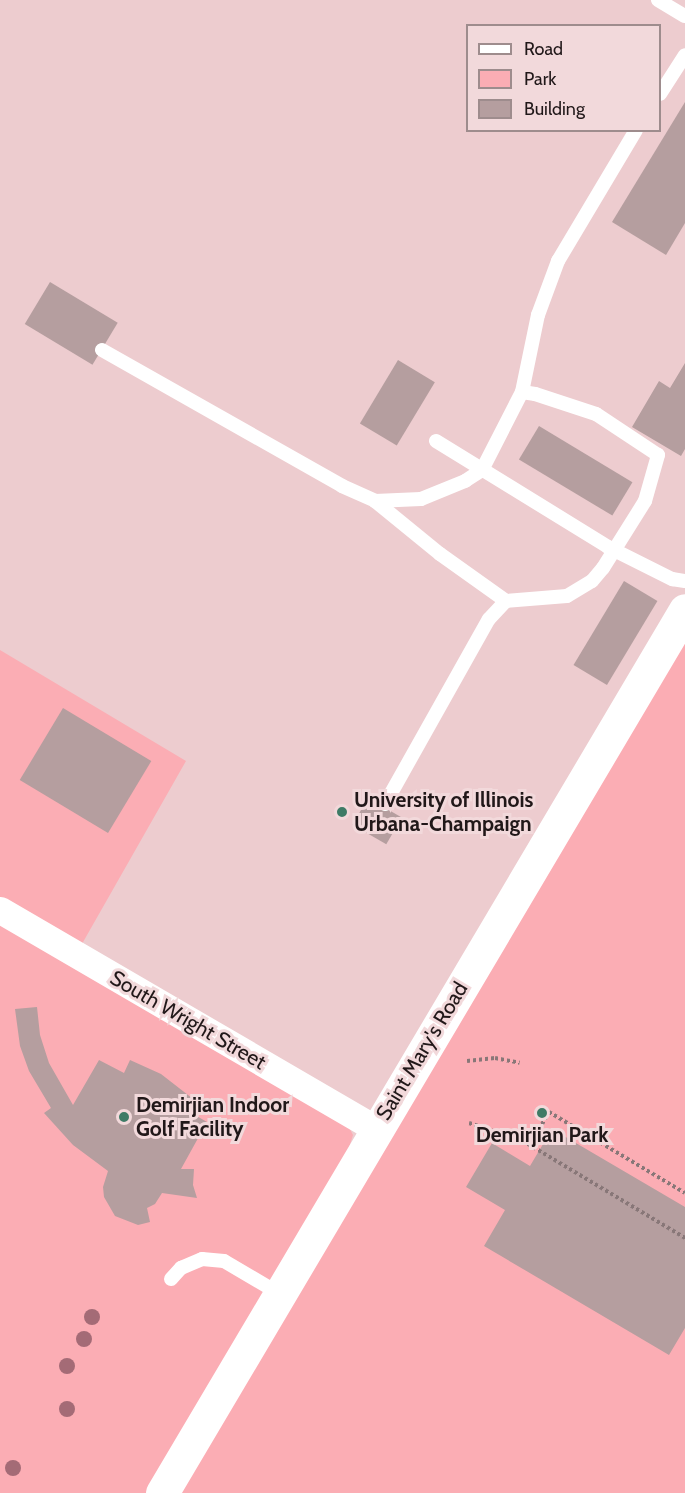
<!DOCTYPE html>
<style>
body{margin:0}
#map{position:relative;width:685px;height:1493px;overflow:hidden;background:#f2d9db;font-family:Cabin,sans-serif}
div>[style]{position:absolute}
[style*='--x']{left:calc(var(--x)*1px);top:calc(var(--y)*1px);width:calc(var(--w)*1px);rotate:calc(var(--a)*1deg)}
.built>*{inset:0;background:#edcccf}
.green>*{inset:0;background:#fbadb4}
.building>*{inset:0;background:#b59e9f;transform-origin:0 0}
.path>*{height:4px;margin-top:-2px;transform-origin:0;background:repeating-linear-gradient(90deg,#887778 0 3px,transparent 0 6px)}
.service>*{height:14px;margin:-7px;padding:0 7px;transform-origin:7px;border-radius:7px;background:#fff}
.minor>*{height:27px;margin:-13.5px;padding:0 13.5px;transform-origin:13.5px;border-radius:13.5px;background:#fff}
.tertiary>*{height:33px;margin:-16.5px;padding:0 16.5px;transform-origin:16.5px;border-radius:16.5px;background:#fff}
.trees>*{width:16px;height:16px;margin:-8px;border-radius:50%;background:#a46b76}
.dots>*{width:16px;height:16px;translate:-50% -50%;box-sizing:border-box;border:3px solid #f2d9db;border-radius:50%}
span{translate:-50% -50%;white-space:nowrap;text-align:center;line-height:1.15;-webkit-text-stroke:6px #f2d9db;paint-order:stroke}
.poi-label{font-size:21px;color:#211819;font-weight:700}
.left{translate:0 -50%;text-align:left}
.street-label{font-size:21px;color:#211819}
.legend{position:absolute;left:466px;top:24px;width:195px;height:108px;box-sizing:border-box;background:#f2d9db;border:2px solid #9e8c8d;margin:0;padding:8px 10px;list-style:none;font-size:18px;color:#211819}
.legend li{display:flex;align-items:center;gap:12px;height:30px}
.legend b{width:30px;border:2px solid #9e8c8d}
</style>
<div id="map">
<div class="built">
<i style="clip-path:polygon(evenodd,0 0,685px 0,685px 1493px,0 1493px,0 0,468px 26px,660px 26px,660px 130px,468px 130px,468px 26px)"></i>
</div>
<div class="green">
<i style="clip-path:polygon(685px 633px,685px 1493px,176px 1493px)"></i>
<i style="clip-path:polygon(0 650px,186px 761px,70px 965px,347px 1123px,353px 1135px,348px 1151px,148px 1493px,0 1493px)"></i>
</div>
<div class="building">
<i style="clip-path:polygon(685px 102px,685px 223px,666px 255px,612px 222px)"></i>
<i style="left:50px;top:282px;width:79px;height:49px;rotate:31deg"></i>
<i style="left:398px;top:360px;width:43px;height:74px;rotate:31deg"></i>
<i style="clip-path:polygon(685px 363px,685px 449px,681px 456px,632px 427px,659px 381px,670px 388px)"></i>
<i style="left:539px;top:426px;width:109px;height:39px;rotate:31deg"></i>
<i style="left:624px;top:581px;width:39px;height:98px;rotate:31deg"></i>
<i style="left:63px;top:708px;width:103px;height:84px;rotate:31deg"></i>
<i style="left:368px;top:798px;width:39px;height:31px;rotate:30deg"></i>
<i style="clip-path:polygon(37px 1007px,40px 1035px,49px 1063px,73px 1105px,99px 1060px,124px 1073px,130px 1060px,161px 1074px,197px 1102px,183px 1108px,207px 1122px,181px 1169px,194px 1169px,193px 1185px,197px 1198px,162px 1193px,155px 1204px,147px 1208px,150px 1222px,138px 1225px,115px 1216px,104px 1197px,103px 1187px,108px 1171px,73px 1145px,44px 1113px,51px 1108px,29px 1071px,20px 1046px,15px 1009px)"></i>
<i style="clip-path:polygon(552px 1129px,685px 1207px,685px 1328px,669px 1355px,484px 1246px,505px 1210px,466px 1187px,492px 1143px,530px 1166px)"></i>
</div>
<div class="path">
<i style="--x:467;--y:1061;--w:28;--a:-6"></i>
<i style="--x:495;--y:1058;--w:25;--a:11"></i>
<i style="--x:469;--y:1123;--w:57;--a:18.4"></i>
<i style="--x:523;--y:1141;--w:189;--a:30.9"></i>
<i style="--x:530;--y:1145;--w:38;--a:-60"></i>
<i style="--x:549;--y:1112;--w:158;--a:30.8"></i>
</div>
<div class="service">
<i style="--x:658;--y:0;--w:31;--a:31"></i>
<i style="--x:660;--y:94;--w:46;--a:-57.3"></i>
<i style="--x:102;--y:350;--w:276;--a:29.5"></i>
<i style="--x:342;--y:486;--w:36;--a:24"></i>
<i style="--x:375;--y:501;--w:46;--a:-2.5"></i>
<i style="--x:421;--y:499;--w:48;--a:-22.2"></i>
<i style="--x:465;--y:481;--w:20;--a:-33"></i>
<i style="--x:482;--y:470;--w:88;--a:-62.9"></i>
<i style="--x:522;--y:392;--w:79;--a:-78.3"></i>
<i style="--x:538;--y:315;--w:58;--a:-69.7"></i>
<i style="--x:558;--y:261;--w:152;--a:-59.2"></i>
<i style="--x:436;--y:441;--w:202;--a:31.6"></i>
<i style="--x:608;--y:547;--w:72;--a:26.6"></i>
<i style="--x:672;--y:579;--w:13;--a:9"></i>
<i style="--x:375;--y:501;--w:84;--a:39.2"></i>
<i style="--x:440;--y:554;--w:81;--a:35.5"></i>
<i style="--x:385;--y:804;--w:212;--a:-60.7"></i>
<i style="--x:489;--y:619;--w:25;--a:-47"></i>
<i style="--x:506;--y:601;--w:61;--a:-4.7"></i>
<i style="--x:567;--y:596;--w:29;--a:-31"></i>
<i style="--x:592;--y:581;--w:17;--a:-50"></i>
<i style="--x:603;--y:568;--w:79;--a:-57.9"></i>
<i style="--x:645;--y:501;--w:48;--a:-74.2"></i>
<i style="--x:658;--y:455;--w:74;--a:-146.5"></i>
<i style="--x:596;--y:414;--w:64;--a:-161.8"></i>
<i style="--x:535;--y:394;--w:13;--a:-171"></i>
<i style="--x:171;--y:1279;--w:15;--a:-48"></i>
<i style="--x:181;--y:1268;--w:23;--a:-23"></i>
<i style="--x:202;--y:1259;--w:22;--a:5"></i>
<i style="--x:224;--y:1261;--w:65;--a:30.5"></i>
</div>
<div class="minor">
<i style="--x:0;--y:910;--w:435;--a:30.2"></i>
</div>
<div class="tertiary">
<i style="--x:162;--y:1493;--w:1026;--a:-59.36"></i>
</div>
<div class="trees">
<i style="left:92px;top:1317px"></i>
<i style="left:84px;top:1339px"></i>
<i style="left:67px;top:1366px"></i>
<i style="left:67px;top:1409px"></i>
<i style="left:13px;top:1468px"></i>
</div>
<div class="dots">
<i style="left:342px;top:812px;background:#3e7b66"></i>
<i style="left:542px;top:1113px;background:#3e7b66"></i>
<i style="left:124px;top:1117px;background:#3e7b66"></i>
</div>
<div class="poi-label">
<span class="left" style="left:354px;top:812px">University of Illinois<br>Urbana-Champaign</span>
<span class="left" style="left:136px;top:1117px">Demirjian Indoor<br>Golf Facility</span>
<span style="left:542px;top:1135px">Demirjian Park</span>
</div>
<div class="street-label">
<span style="left:188px;top:1020px;rotate:30deg">South Wright Street</span>
<span style="left:422px;top:1051px;rotate:-59deg">Saint Mary's Road</span>
</div>
<ul class="legend">
<li><b style="height:8px;background:#fff"></b>Road</li>
<li><b style="height:16px;background:#fbadb4"></b>Park</li>
<li><b style="height:16px;background:#b59e9f"></b>Building</li>
</ul>
</div>
